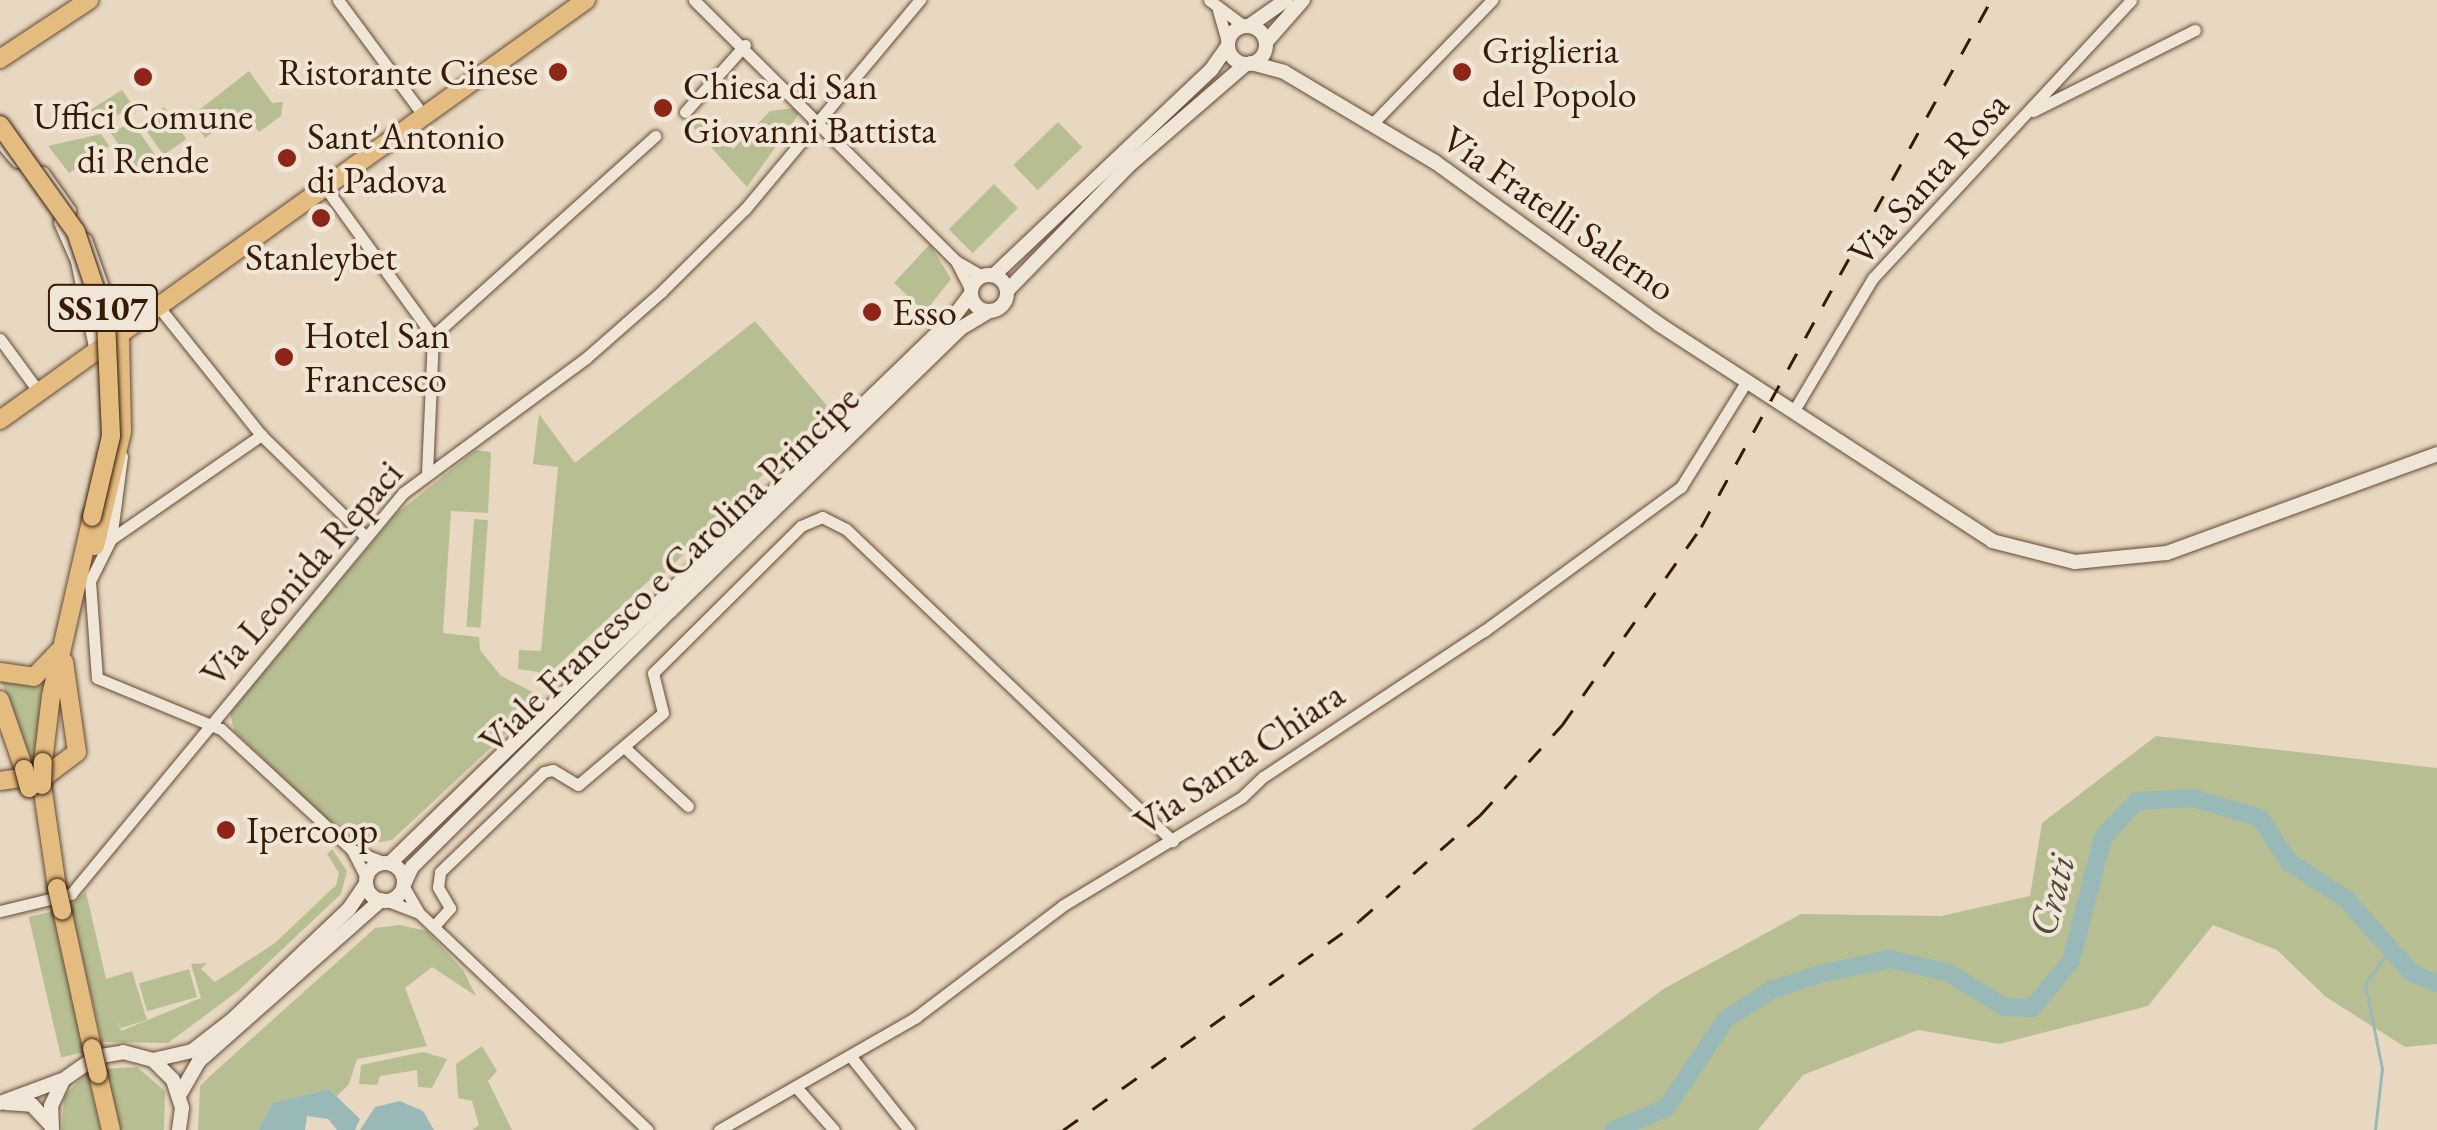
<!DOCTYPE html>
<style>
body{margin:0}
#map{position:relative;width:2437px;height:1130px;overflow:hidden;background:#e8d8c1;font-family:"EB Garamond",serif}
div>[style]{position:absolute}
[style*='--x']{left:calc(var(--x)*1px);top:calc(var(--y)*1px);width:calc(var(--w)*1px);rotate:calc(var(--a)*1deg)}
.green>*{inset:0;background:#b7be92;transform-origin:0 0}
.water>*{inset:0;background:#98b9b7}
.stream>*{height:2.5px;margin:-1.25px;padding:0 1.25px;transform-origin:1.25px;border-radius:1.25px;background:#98b9b7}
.river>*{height:18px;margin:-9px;padding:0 9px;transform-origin:9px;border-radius:9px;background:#98b9b7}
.roads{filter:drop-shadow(0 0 2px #644a35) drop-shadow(0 0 2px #644a35)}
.minor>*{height:11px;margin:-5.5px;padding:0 5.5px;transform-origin:5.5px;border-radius:5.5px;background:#f0e6d7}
.tertiary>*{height:14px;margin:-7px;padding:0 7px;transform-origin:7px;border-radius:7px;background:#f0e6d7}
.tertiary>.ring{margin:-7px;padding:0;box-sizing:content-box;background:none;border:14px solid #f0e6d7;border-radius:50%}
.primary>*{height:18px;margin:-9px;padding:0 9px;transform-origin:9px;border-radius:9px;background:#e4bc80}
.rail>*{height:2.5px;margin-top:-1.25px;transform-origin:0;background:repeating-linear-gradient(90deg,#381b06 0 18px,transparent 0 36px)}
.bridges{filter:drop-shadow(0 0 2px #381b06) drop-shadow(0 0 2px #381b06)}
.primary-bridge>*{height:18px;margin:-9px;padding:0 9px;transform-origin:9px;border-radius:9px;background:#e4bc80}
.dots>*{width:28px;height:28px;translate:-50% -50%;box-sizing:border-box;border:5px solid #f0e6d7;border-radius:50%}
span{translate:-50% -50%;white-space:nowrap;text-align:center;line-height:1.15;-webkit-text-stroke:8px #f0e6d7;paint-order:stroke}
.shield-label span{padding:2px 8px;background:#f0e6d7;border:2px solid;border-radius:8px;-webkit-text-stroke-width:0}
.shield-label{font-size:35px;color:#381b06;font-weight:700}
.poi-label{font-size:38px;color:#381b06}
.left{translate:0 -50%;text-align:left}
.right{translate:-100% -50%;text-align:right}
.street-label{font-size:38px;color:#381b06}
.water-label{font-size:40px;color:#554a3b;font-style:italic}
</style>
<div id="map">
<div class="green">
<i style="clip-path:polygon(249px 71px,272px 103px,283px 102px,281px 116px,259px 132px,243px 111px,205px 138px,190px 117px)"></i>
<i style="clip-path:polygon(122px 90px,136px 110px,59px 130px)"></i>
<i style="left:164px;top:107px;width:39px;height:28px;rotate:55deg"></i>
<i style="clip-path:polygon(793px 108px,799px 114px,747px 187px,692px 126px,700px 117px,733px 149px,770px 111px)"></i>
<i style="left:1058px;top:122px;width:35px;height:62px;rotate:46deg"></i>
<i style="clip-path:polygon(133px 123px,158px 159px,136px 169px,110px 132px)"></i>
<i style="clip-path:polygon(101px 134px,109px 146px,69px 173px,48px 146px)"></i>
<i style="left:994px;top:184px;width:34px;height:64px;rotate:45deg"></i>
<i style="clip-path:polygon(930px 244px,951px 279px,925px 312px,894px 283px)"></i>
<i style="clip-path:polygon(755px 321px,829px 408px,660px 578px,656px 574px,541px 681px,538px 672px,518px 669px,519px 650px,541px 651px,558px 467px,533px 464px,539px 414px,575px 463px)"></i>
<i style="clip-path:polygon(476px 450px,491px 452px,488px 513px,451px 511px,443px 633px,479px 637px,480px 650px,501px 676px,544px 698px,392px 840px,373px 843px,357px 835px,350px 841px,234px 731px,230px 713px,396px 514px)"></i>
<i style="left:474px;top:519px;width:14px;height:108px;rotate:4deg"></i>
<i style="clip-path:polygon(48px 673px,37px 787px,0 676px)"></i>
<i style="clip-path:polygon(2156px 736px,2437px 768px,2437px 1044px,2405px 1047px,2326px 997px,2277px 950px,2213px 925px,2148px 1006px,1999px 1044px,1918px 1030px,1803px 1075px,1758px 1130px,1471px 1130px,1665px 988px,1801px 914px,1941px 916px,2030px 896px,2042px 823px)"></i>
<i style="clip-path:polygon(332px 849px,347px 871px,341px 894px,238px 991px,168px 1043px,102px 1042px,70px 906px,86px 892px,106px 979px,132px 971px,147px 1020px,121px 1028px,118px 1020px,121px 1031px,201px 998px,191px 964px,207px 963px,201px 969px,215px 982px,275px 943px,336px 885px,339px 873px,327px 854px)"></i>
<i style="left:55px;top:911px;width:144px;height:27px;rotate:77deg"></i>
<i style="clip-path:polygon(400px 925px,427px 931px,463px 970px,476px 996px,432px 967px,405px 988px,427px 1046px,357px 1059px,349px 1084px,337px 1096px,329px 1089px,272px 1103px,258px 1130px,198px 1130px,200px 1086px,209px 1077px,375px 928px)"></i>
<i style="left:189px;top:969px;width:29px;height:52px;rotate:74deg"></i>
<i style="clip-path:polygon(482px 1046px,497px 1071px,488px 1081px,512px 1130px,472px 1130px,479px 1125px,472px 1101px,458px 1098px,456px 1064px)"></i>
<i style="clip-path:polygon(423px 1052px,447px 1059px,432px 1088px,418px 1087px,417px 1070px,380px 1076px,377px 1085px,359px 1084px,361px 1065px)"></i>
<i style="clip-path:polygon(137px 1067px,165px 1091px,164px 1130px,115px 1130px,101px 1069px)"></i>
<i style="clip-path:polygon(87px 1073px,101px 1130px,62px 1130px,64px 1096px)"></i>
</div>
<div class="water">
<i style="clip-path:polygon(329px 1089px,360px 1119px,355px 1130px,337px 1130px,328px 1119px,307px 1116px,305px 1130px,258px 1130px,272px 1103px)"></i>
<i style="clip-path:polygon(400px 1101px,423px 1111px,434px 1130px,360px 1130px,375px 1107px)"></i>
</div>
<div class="stream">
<i style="--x:2375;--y:1130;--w:61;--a:-83.5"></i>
<i style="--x:2382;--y:1069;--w:87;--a:-101.3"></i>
<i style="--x:2365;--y:984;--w:44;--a:-53.4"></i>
</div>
<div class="river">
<i style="--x:1614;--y:1130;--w:56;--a:-22.9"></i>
<i style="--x:1666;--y:1108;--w:107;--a:-56"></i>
<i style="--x:1726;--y:1019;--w:54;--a:-32.8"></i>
<i style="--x:1771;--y:990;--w:56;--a:-17.8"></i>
<i style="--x:1824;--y:973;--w:67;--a:-12"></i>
<i style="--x:1890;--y:959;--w:61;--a:13.3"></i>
<i style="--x:1949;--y:973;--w:65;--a:31.7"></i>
<i style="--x:2004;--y:1007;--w:28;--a:2"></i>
<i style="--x:2032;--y:1008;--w:61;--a:-50.3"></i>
<i style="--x:2071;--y:961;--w:128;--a:-75.5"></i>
<i style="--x:2103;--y:837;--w:50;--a:-46.6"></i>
<i style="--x:2137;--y:801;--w:56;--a:-3.1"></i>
<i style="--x:2193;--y:798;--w:70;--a:16.6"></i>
<i style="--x:2260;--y:818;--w:53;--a:56.6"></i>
<i style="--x:2289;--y:862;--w:68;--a:33"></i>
<i style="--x:2346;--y:899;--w:99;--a:48.3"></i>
<i style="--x:2412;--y:973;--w:27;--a:22"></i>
</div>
<div class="roads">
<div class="minor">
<i style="--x:338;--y:0;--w:143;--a:53.5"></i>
<i style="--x:694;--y:0;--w:370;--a:44.9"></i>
<i style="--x:956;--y:261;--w:30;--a:30"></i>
<i style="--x:1209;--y:0;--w:44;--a:36.6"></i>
<i style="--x:1218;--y:10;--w:37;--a:74"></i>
<i style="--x:2033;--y:111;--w:181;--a:-26.6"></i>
<i style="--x:685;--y:112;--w:90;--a:-48.2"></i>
<i style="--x:1372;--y:124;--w:173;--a:-45.9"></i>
<i style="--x:0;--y:142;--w:26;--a:50"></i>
<i style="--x:43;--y:172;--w:47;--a:54.6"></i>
<i style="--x:325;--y:187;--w:184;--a:54.1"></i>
<i style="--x:433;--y:336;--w:137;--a:92.5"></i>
<i style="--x:59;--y:222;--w:43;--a:66.4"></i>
<i style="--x:76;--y:261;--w:92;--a:78.1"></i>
<i style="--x:86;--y:239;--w:101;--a:70.3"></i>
<i style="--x:956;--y:261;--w:34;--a:63"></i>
<i style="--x:158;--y:306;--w:165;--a:51.4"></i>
<i style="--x:261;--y:435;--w:145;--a:44.2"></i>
<i style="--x:433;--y:336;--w:299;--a:-42"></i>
<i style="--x:0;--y:339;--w:66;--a:53.7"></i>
<i style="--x:1793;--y:412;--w:156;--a:-59.2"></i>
<i style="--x:1873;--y:278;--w:379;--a:-47.1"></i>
<i style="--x:122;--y:456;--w:84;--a:97.5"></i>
<i style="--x:111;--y:539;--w:47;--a:116.6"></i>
<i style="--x:90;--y:581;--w:97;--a:85.9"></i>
<i style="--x:97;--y:678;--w:134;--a:22.4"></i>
<i style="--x:221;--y:729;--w:178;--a:42.7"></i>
<i style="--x:352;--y:850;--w:33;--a:21"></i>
<i style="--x:111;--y:539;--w:183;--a:-34.7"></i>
<i style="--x:624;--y:747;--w:87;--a:42.7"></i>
<i style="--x:352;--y:850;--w:31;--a:63"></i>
<i style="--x:404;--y:887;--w:30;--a:60"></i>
<i style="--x:419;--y:913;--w:315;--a:43.5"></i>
<i style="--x:388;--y:901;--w:33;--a:21"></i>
<i style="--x:0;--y:911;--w:73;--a:-13.5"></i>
<i style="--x:71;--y:894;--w:521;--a:-50.38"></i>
<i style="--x:403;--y:493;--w:227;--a:-36.4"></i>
<i style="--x:586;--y:358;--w:100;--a:-41.3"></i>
<i style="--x:661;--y:292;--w:118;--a:-44.7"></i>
<i style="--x:745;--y:209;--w:273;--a:-50.1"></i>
<i style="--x:434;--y:926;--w:24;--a:-48"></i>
<i style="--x:450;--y:908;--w:24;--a:-120"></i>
<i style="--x:438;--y:887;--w:15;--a:-82"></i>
<i style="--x:440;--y:872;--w:144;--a:-43.9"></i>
<i style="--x:544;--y:772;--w:9;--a:-13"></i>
<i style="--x:553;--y:770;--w:29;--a:31"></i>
<i style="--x:578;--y:785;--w:111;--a:-40.3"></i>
<i style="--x:663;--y:713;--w:41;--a:-104"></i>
<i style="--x:653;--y:673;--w:209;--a:-44.8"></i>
<i style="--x:801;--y:526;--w:23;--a:-23"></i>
<i style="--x:822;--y:517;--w:27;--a:27"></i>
<i style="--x:846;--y:529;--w:452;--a:43.7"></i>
<i style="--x:852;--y:1058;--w:92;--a:51.6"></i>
<i style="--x:796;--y:1087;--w:57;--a:48.5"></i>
<i style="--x:719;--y:1130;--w:227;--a:-29.8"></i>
<i style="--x:916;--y:1017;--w:183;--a:-37.2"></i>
<i style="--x:1062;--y:906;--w:210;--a:-31.2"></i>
<i style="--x:1242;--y:797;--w:29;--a:-44"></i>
<i style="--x:1263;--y:777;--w:265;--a:-33.5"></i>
<i style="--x:1484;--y:631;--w:244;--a:-36.2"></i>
<i style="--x:1681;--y:487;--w:123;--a:-58.2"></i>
</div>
<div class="tertiary">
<i style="--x:1249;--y:26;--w:45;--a:-35.1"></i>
<i class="ring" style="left:1228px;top:26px;width:24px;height:24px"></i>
<i style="--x:1266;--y:42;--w:56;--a:-48.6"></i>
<i style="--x:1251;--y:63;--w:34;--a:15"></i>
<i style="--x:1284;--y:72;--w:176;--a:30.8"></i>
<i style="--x:1435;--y:162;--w:278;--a:35.9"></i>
<i style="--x:1660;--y:325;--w:396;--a:33"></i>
<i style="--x:1992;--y:541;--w:86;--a:14.2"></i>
<i style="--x:2075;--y:562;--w:92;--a:-5.6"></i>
<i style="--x:2167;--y:553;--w:288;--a:-20.1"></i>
<i class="ring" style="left:971px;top:275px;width:22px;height:22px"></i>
<i style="--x:994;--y:275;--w:299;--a:-43.4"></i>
<i style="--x:1211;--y:70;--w:29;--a:-55"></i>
<i style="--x:1007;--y:291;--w:173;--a:-45.9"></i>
<i style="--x:1127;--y:167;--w:157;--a:-40.9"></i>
<i class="ring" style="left:366px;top:863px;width:24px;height:24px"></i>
<i style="--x:390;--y:863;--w:782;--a:-44.07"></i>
<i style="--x:952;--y:319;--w:31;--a:-53"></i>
<i style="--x:405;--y:882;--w:17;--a:-65"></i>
<i style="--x:412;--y:867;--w:365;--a:-44.8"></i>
<i style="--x:671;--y:610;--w:405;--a:-44.2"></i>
<i style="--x:961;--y:328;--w:33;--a:-31"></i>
<i style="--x:153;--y:1060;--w:40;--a:-13"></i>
<i style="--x:192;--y:1051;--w:51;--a:-37.8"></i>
<i style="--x:232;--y:1020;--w:161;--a:-43.5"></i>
<i style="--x:349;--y:909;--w:30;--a:-56"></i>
<i style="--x:180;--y:1094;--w:38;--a:-60"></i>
<i style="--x:199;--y:1061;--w:243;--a:-41.5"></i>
<i style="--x:0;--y:1103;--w:66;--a:-20.4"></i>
<i style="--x:6;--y:1103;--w:26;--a:4"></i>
<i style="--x:32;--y:1105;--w:26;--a:47"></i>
<i style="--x:52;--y:1130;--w:24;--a:-92"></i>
<i style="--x:51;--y:1106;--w:29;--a:-65"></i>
<i style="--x:63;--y:1080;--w:40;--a:-34.9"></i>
<i style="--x:96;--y:1057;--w:27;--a:-10"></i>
<i style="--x:123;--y:1052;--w:31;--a:15"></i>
<i style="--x:153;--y:1060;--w:28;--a:45"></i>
<i style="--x:173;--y:1080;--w:29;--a:72"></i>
<i style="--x:182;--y:1108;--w:22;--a:98"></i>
</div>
<div class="primary">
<i style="--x:0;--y:59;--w:107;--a:-33.5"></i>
<i style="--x:0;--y:420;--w:721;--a:-35.63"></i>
<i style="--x:95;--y:546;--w:117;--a:-76.7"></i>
<i style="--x:122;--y:432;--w:98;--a:-91.2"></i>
<i style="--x:0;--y:672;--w:34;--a:8"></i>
<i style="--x:34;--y:677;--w:35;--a:-46"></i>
<i style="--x:0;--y:700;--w:73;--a:70.8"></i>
<i style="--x:43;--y:762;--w:66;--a:-83.1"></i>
<i style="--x:51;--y:696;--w:184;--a:-77.1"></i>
<i style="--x:0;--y:781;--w:49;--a:-8.3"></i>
<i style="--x:48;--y:774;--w:36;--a:-37"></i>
<i style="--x:77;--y:752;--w:91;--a:-98.2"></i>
<i style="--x:42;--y:785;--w:104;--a:81.7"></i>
<i style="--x:62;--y:910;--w:141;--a:77.7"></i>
<i style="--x:98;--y:1074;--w:57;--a:76.9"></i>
</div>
</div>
<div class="rail">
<i style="--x:1063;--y:1130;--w:362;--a:-35.2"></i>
<i style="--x:1359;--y:921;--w:161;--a:-41.2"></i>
<i style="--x:1480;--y:815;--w:122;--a:-47.7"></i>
<i style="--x:1562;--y:725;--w:242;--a:-54.9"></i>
<i style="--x:1701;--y:527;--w:602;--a:-61.18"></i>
</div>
<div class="bridges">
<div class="primary-bridge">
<i style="--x:0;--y:125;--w:131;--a:54.6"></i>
<i style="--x:76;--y:232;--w:94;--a:71.4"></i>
<i style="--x:106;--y:321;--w:115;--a:87.5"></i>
<i style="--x:111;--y:436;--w:83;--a:103.2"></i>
<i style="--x:24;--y:769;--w:20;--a:75"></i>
<i style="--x:42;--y:785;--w:23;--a:-88"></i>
<i style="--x:57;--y:888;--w:23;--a:77"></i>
<i style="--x:92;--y:1048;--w:27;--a:77"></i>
</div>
</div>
<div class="dots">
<i style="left:558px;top:72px;background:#8f2418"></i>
<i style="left:1462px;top:72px;background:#8f2418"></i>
<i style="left:143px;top:77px;background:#8f2418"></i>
<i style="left:663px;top:108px;background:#8f2418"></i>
<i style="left:287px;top:158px;background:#8f2418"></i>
<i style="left:321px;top:218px;background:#8f2418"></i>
<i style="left:872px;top:312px;background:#8f2418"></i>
<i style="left:284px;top:357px;background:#8f2418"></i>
<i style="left:226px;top:830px;background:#8f2418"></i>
</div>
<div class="shield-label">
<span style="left:103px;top:308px">SS107</span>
</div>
<div class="poi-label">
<span class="left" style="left:1482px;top:72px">Griglieria<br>del Popolo</span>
<span class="right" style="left:538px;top:72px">Ristorante Cinese</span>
<span class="left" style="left:683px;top:108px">Chiesa di San<br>Giovanni Battista</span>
<span style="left:143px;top:138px">Uffici Comune<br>di Rende</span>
<span class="left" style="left:307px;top:158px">Sant'Antonio<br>di Padova</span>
<span style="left:321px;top:257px">Stanleybet</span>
<span class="left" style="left:892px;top:312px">Esso</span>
<span class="left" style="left:304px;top:357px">Hotel San<br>Francesco</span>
<span class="left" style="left:246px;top:830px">Ipercoop</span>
</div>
<div class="street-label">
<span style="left:1928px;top:178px;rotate:-48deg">Via Santa Rosa</span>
<span style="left:1559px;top:213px;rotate:35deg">Via Fratelli Salerno</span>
<span style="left:669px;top:569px;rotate:-44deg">Viale Francesco e Carolina Principe</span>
<span style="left:301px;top:573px;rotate:-49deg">Via Leonida Repaci</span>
<span style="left:1239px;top:758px;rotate:-34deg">Via Santa Chiara</span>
</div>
<div class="water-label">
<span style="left:2051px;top:895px;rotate:-75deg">Crati</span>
</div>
</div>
